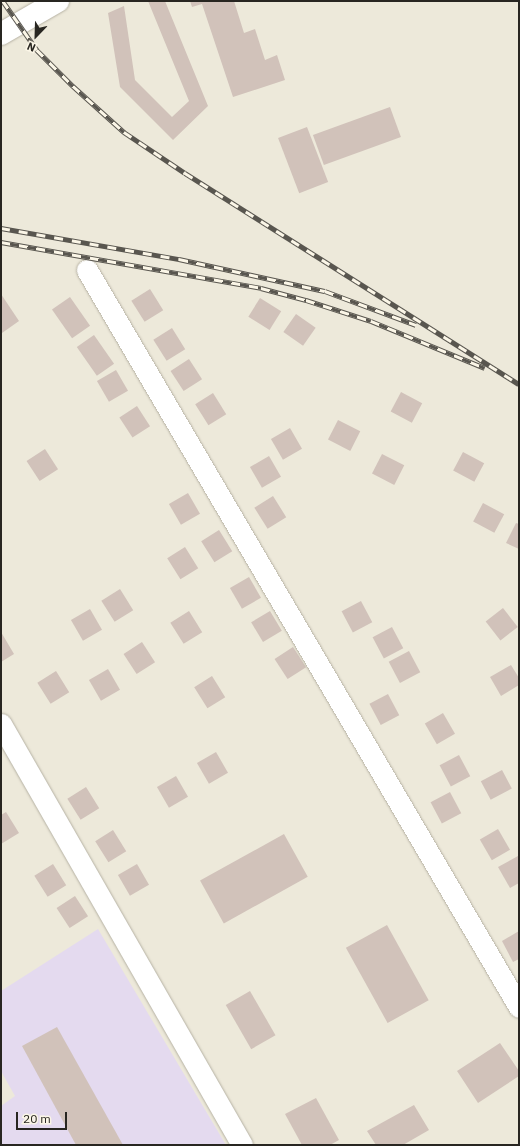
<!DOCTYPE html>
<style>
body{margin:0}
#map{position:relative;width:520px;height:1146px;overflow:hidden;background:#ede9da;font-family:"IBM Plex Sans",sans-serif}
div>[style]{position:absolute}
[style*='--x']{left:calc(var(--x)*1px);top:calc(var(--y)*1px);width:calc(var(--w)*1px);rotate:calc(var(--a)*1deg)}
.education>*{inset:0;background:#e4daef}
.building>*{inset:0;background:#d1c2ba;transform-origin:0 0}
.roads{filter:drop-shadow(0 0 1px #b6b2a4) drop-shadow(0 0 1px #b6b2a4)}
.minor>*{height:21px;margin:-10.5px;padding:0 10.5px;transform-origin:10.5px;border-radius:10.5px;background:#fff}
.tertiary>*{height:22px;margin:-11px;padding:0 11px;transform-origin:11px;border-radius:11px;background:#fff}
.rail>*{height:4.5px;margin-top:-2.25px;transform-origin:0;background:repeating-linear-gradient(90deg,#fbf6e7 0 9px,#59564f 0 18px);box-sizing:border-box;border-block:1px solid #59564f}
span{translate:-50% -50%;white-space:nowrap;text-align:center;line-height:1.15;-webkit-text-stroke:3.5px #fbf6e7;paint-order:stroke}
.frame{position:absolute;inset:0;border:2px solid #282621;pointer-events:none}
.north{position:absolute;left:16px;top:16px;width:40px;height:40px;-webkit-text-stroke:3px #fbf6e7;paint-order:stroke;rotate:203deg;font-size:11px;font-weight:700;line-height:16px;text-align:center;color:#282621}
.north::after{content:'';display:block;margin:auto;width:14px;height:18px;background:#282621;clip-path:polygon(50% 0,100% 100%,50% 72%,0 100%)}
.scale{position:absolute;left:16px;top:1112px;width:51px;height:18px;box-sizing:border-box;border:2px solid #282621;border-top:0;padding-left:5px;font-size:12px;line-height:14px;white-space:nowrap;color:#282621;-webkit-text-stroke:3px #fbf6e7;paint-order:stroke}
</style>
<div id="map">
<div class="education">
<i style="clip-path:polygon(98px 929px,226px 1145px,1px 1145px,1px 1106px,15px 1096px,1px 1071px,1px 991px)"></i>
</div>
<div class="building">
<i style="clip-path:polygon(148px 1px,165px 1px,208px 106px,173px 140px,120px 87px,108px 13px,124px 6px,135px 80px,172px 117px,189px 101px)"></i>
<i style="clip-path:polygon(190px 1px,234px 1px,244px 33px,255px 29px,265px 60px,277px 55px,285px 80px,233px 97px,202px 4px,192px 7px)"></i>
<i style="left:390px;top:107px;width:32px;height:82px;rotate:70deg"></i>
<i style="left:307px;top:127px;width:59px;height:31px;rotate:69deg"></i>
<i style="left:150px;top:289px;width:25px;height:22px;rotate:58deg"></i>
<i style="clip-path:polygon(1px 294px,19px 321px,2px 333px,1px 332px)"></i>
<i style="left:70px;top:297px;width:35px;height:22px;rotate:55deg"></i>
<i style="left:260px;top:298px;width:25px;height:22px;rotate:32deg"></i>
<i style="left:296px;top:314px;width:24px;height:22px;rotate:35deg"></i>
<i style="left:172px;top:328px;width:25px;height:22px;rotate:58deg"></i>
<i style="left:94px;top:335px;width:35px;height:21px;rotate:55deg"></i>
<i style="left:189px;top:359px;width:24px;height:22px;rotate:57deg"></i>
<i style="left:116px;top:370px;width:24px;height:22px;rotate:60deg"></i>
<i style="left:401px;top:392px;width:24px;height:22px;rotate:28deg"></i>
<i style="left:213px;top:393px;width:25px;height:21px;rotate:58deg"></i>
<i style="left:137px;top:406px;width:24px;height:21px;rotate:57deg"></i>
<i style="left:338px;top:420px;width:25px;height:22px;rotate:27deg"></i>
<i style="left:290px;top:428px;width:24px;height:22px;rotate:60deg"></i>
<i style="left:45px;top:449px;width:24px;height:22px;rotate:57deg"></i>
<i style="left:463px;top:452px;width:24px;height:21px;rotate:28deg"></i>
<i style="left:382px;top:454px;width:25px;height:22px;rotate:27deg"></i>
<i style="left:269px;top:456px;width:24px;height:22px;rotate:60deg"></i>
<i style="left:188px;top:493px;width:24px;height:22px;rotate:60deg"></i>
<i style="left:273px;top:496px;width:25px;height:22px;rotate:58deg"></i>
<i style="left:483px;top:503px;width:24px;height:21px;rotate:28deg"></i>
<i style="clip-path:polygon(516px 523px,519px 524px,519px 549px,506px 543px)"></i>
<i style="left:219px;top:530px;width:25px;height:21px;rotate:58deg"></i>
<i style="left:185px;top:547px;width:25px;height:21px;rotate:58deg"></i>
<i style="left:249px;top:577px;width:24px;height:22px;rotate:60deg"></i>
<i style="left:120px;top:589px;width:25px;height:22px;rotate:58deg"></i>
<i style="left:361px;top:601px;width:24px;height:22px;rotate:62deg"></i>
<i style="left:503px;top:608px;width:24px;height:22px;rotate:52deg"></i>
<i style="left:90px;top:609px;width:24px;height:22px;rotate:60deg"></i>
<i style="left:189px;top:611px;width:25px;height:22px;rotate:58deg"></i>
<i style="left:270px;top:611px;width:23px;height:22px;rotate:59deg"></i>
<i style="left:392px;top:627px;width:24px;height:22px;rotate:62deg"></i>
<i style="clip-path:polygon(1px 632px,14px 654px,1px 662px)"></i>
<i style="left:142px;top:642px;width:24px;height:22px;rotate:57deg"></i>
<i style="left:293px;top:647px;width:24px;height:22px;rotate:57deg"></i>
<i style="left:409px;top:651px;width:24px;height:23px;rotate:62deg"></i>
<i style="clip-path:polygon(511px 665px,519px 678px,519px 685px,501px 696px,490px 677px)"></i>
<i style="left:108px;top:669px;width:24px;height:22px;rotate:60deg"></i>
<i style="left:56px;top:671px;width:25px;height:22px;rotate:58deg"></i>
<i style="left:212px;top:676px;width:25px;height:21px;rotate:58deg"></i>
<i style="left:388px;top:694px;width:24px;height:21px;rotate:62deg"></i>
<i style="left:443px;top:713px;width:24px;height:21px;rotate:60deg"></i>
<i style="left:216px;top:752px;width:24px;height:22px;rotate:60deg"></i>
<i style="left:459px;top:755px;width:24px;height:22px;rotate:62deg"></i>
<i style="left:502px;top:770px;width:21px;height:24px;rotate:62deg"></i>
<i style="left:176px;top:776px;width:24px;height:22px;rotate:60deg"></i>
<i style="left:86px;top:787px;width:25px;height:22px;rotate:58deg"></i>
<i style="left:450px;top:792px;width:24px;height:22px;rotate:62deg"></i>
<i style="clip-path:polygon(6px 812px,19px 833px,1px 844px,1px 815px)"></i>
<i style="left:498px;top:829px;width:24px;height:21px;rotate:60deg"></i>
<i style="left:113px;top:830px;width:25px;height:21px;rotate:58deg"></i>
<i style="left:284px;top:834px;width:49px;height:96px;rotate:61deg"></i>
<i style="clip-path:polygon(518px 856px,519px 883px,510px 888px,498px 867px)"></i>
<i style="left:53px;top:864px;width:25px;height:22px;rotate:58deg"></i>
<i style="left:137px;top:864px;width:24px;height:22px;rotate:60deg"></i>
<i style="left:75px;top:896px;width:24px;height:22px;rotate:57deg"></i>
<i style="left:387px;top:925px;width:86px;height:47px;rotate:61deg"></i>
<i style="clip-path:polygon(519px 931px,519px 959px,513px 962px,502px 941px)"></i>
<i style="left:250px;top:991px;width:51px;height:28px;rotate:60deg"></i>
<i style="clip-path:polygon(57px 1027px,123px 1145px,76px 1145px,22px 1046px)"></i>
<i style="clip-path:polygon(500px 1043px,519px 1071px,519px 1076px,478px 1103px,457px 1071px)"></i>
<i style="clip-path:polygon(316px 1098px,339px 1140px,330px 1145px,302px 1145px,285px 1114px)"></i>
<i style="clip-path:polygon(414px 1105px,429px 1130px,403px 1145px,376px 1145px,367px 1131px)"></i>
</div>
<div class="roads">
<div class="minor">
<i style="--x:87;--y:270;--w:854;--a:59.62"></i>
<i style="--x:1;--y:724;--w:485;--a:60.2"></i>
</div>
<div class="tertiary">
<i style="--x:1;--y:34;--w:66;--a:-30.1"></i>
</div>
</div>
<div class="rail">
<i style="--x:3;--y:1;--w:60;--a:55.2"></i>
<i style="--x:37;--y:50;--w:51;--a:45"></i>
<i style="--x:73;--y:86;--w:69;--a:42"></i>
<i style="--x:124;--y:132;--w:73;--a:33.9"></i>
<i style="--x:185;--y:173;--w:395;--a:32.3"></i>
<i style="--x:1;--y:228;--w:181;--a:9.9"></i>
<i style="--x:179;--y:259;--w:149;--a:12.4"></i>
<i style="--x:325;--y:291;--w:97;--a:20.5"></i>
<i style="--x:1;--y:242;--w:264;--a:10"></i>
<i style="--x:261;--y:288;--w:47;--a:14.9"></i>
<i style="--x:306;--y:300;--w:68;--a:17.9"></i>
<i style="--x:371;--y:321;--w:123;--a:22.4"></i>
</div>
<div class="frame"></div>
<div class="north">N</div>
<div class="scale">20 m</div>
</div>
